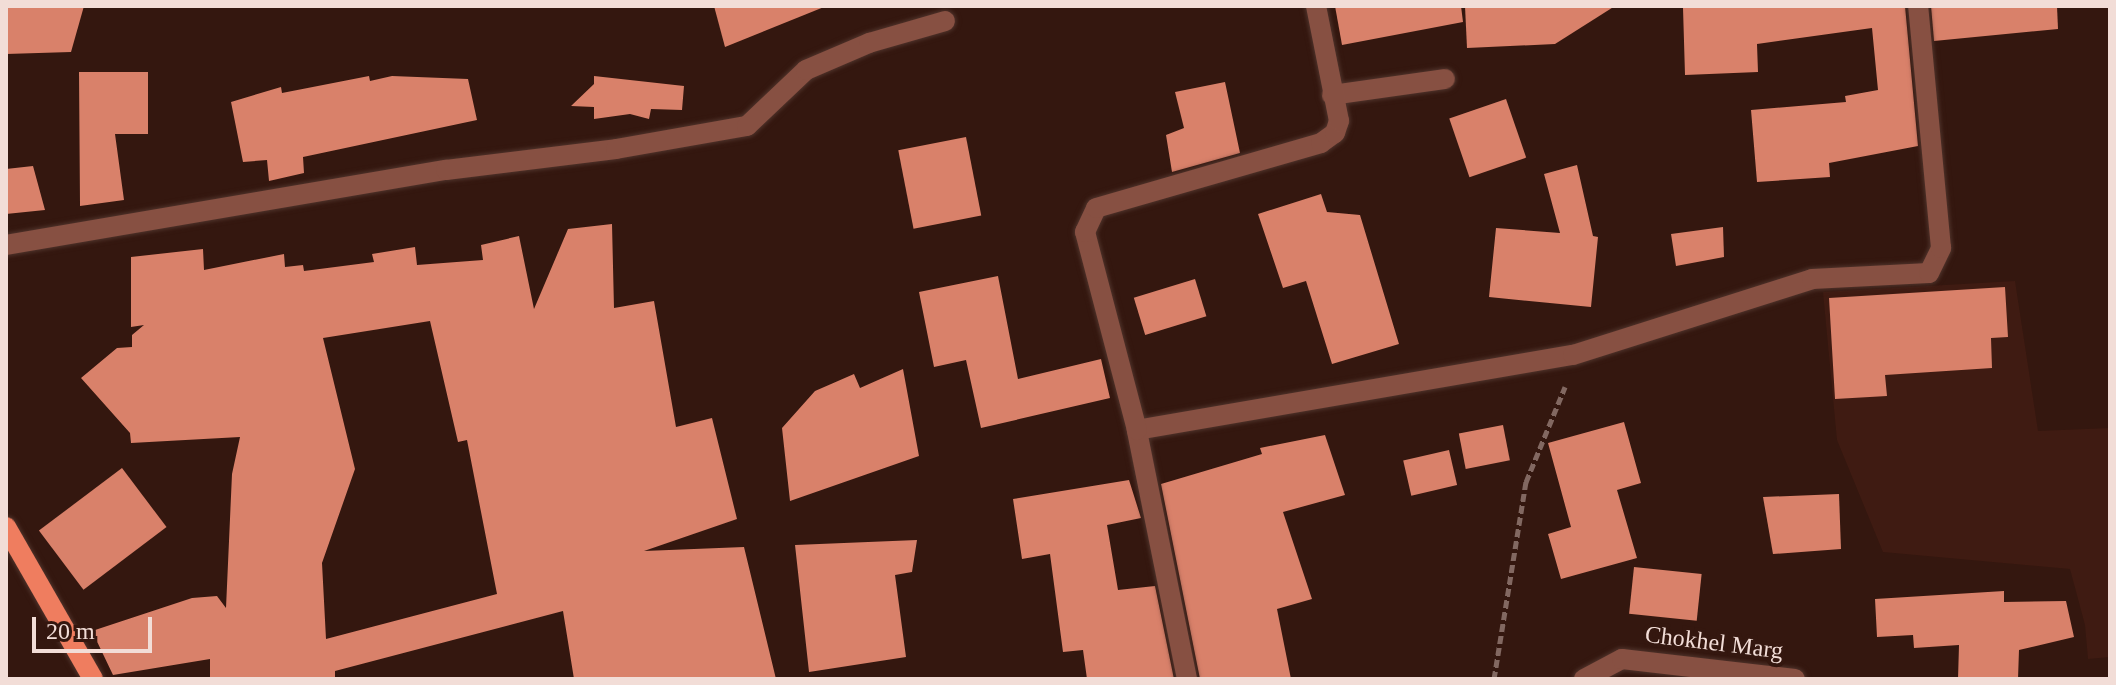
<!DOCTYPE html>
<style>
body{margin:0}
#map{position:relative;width:2116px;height:685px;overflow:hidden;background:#34170f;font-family:"Times New Roman",serif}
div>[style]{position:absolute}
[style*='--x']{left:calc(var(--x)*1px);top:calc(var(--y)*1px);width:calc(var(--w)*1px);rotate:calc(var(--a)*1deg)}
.built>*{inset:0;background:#3f1b12}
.building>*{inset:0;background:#d9816a;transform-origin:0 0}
.path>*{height:5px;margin-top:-2.5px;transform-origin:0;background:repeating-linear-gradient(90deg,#826861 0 8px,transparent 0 12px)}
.roads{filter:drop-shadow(0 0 2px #4f332b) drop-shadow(0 0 2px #4f332b)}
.street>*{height:20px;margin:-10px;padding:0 10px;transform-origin:10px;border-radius:10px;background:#875042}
.primary>*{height:20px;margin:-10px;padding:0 10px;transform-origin:10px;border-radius:10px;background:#ef7d5f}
span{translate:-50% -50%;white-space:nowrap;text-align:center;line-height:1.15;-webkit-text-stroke:8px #34170f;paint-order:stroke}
.street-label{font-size:24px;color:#f2ddd7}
.frame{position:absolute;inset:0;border:8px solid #f2ddd7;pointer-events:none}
.scale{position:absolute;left:32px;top:617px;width:120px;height:36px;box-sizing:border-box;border:4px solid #f2ddd7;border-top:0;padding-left:10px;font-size:24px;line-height:28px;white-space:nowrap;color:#f2ddd7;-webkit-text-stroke:6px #34170f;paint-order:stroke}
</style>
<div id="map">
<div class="built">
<i style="clip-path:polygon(2015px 281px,2038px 431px,2110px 428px,2110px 657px,2088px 659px,2085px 625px,2070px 569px,1883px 552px,1837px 440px,1823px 292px)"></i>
</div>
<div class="building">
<i style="clip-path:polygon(6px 6px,84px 6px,71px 52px,6px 54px)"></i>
<i style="clip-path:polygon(714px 6px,823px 6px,824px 7px,725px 47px)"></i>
<i style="clip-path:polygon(1335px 6px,1461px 6px,1463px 22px,1342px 45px)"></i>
<i style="clip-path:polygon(1465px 6px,1615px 6px,1555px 44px,1467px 48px)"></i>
<i style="clip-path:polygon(1905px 6px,1918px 146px,1829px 163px,1830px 177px,1757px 182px,1751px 110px,1846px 102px,1845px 96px,1878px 90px,1872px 28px,1757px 44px,1758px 72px,1685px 75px,1683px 8px)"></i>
<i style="clip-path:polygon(1931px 6px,2057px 6px,2058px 29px,1934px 41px)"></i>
<i style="clip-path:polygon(79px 72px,148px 72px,148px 134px,115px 134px,124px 200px,80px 206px)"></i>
<i style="clip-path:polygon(369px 76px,370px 81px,392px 76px,468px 79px,477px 120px,303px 157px,304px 173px,269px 181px,267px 160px,243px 162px,231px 102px,281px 87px,282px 93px)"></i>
<i style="clip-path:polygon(594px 76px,684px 86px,682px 110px,651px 109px,649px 119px,630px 114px,594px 119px,594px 107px,571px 106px,594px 84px)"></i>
<i style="clip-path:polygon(1225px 82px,1240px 153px,1172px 172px,1166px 135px,1184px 128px,1175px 92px)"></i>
<i style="left:1506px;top:99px;width:62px;height:60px;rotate:71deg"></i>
<i style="left:966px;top:137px;width:80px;height:69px;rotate:79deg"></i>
<i style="clip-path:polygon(1577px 165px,1593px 236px,1598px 237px,1591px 307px,1489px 297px,1496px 228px,1560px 233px,1544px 174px)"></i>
<i style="clip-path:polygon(33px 166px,45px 210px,6px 214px,6px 169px)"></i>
<i style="clip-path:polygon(1321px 194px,1327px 212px,1360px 215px,1399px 344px,1332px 364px,1306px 281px,1283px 288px,1258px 214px)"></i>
<i style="clip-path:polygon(evenodd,612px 224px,614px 308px,654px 301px,676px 427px,712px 418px,737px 519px,644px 551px,744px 547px,776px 679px,574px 679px,563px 611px,335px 671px,335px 679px,210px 679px,210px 659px,113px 675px,92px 631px,192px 598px,217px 596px,226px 608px,232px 474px,240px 437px,131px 443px,130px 433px,81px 378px,117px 348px,132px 347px,132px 335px,144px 325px,131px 327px,131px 257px,203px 249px,204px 270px,284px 254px,285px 267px,303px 265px,304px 271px,374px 262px,372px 254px,415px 247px,417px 265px,483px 260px,481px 245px,519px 236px,534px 309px,568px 229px,612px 224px,430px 321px,458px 442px,467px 440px,497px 594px,326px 639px,322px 563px,355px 469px,323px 338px,430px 321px)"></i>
<i style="clip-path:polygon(1723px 227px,1724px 257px,1676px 266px,1671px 234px)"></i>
<i style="clip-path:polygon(998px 276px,1018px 379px,1101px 359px,1110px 398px,981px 428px,966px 360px,934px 367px,919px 292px)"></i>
<i style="left:1195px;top:279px;width:39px;height:64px;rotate:73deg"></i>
<i style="clip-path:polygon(2005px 287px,2008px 337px,1991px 338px,1992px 368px,1885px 375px,1887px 396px,1835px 399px,1829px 298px)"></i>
<i style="clip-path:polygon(903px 369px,919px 456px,790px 501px,782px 428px,815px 391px,854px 374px,860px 388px)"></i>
<i style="clip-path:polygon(1624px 422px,1641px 483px,1617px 490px,1637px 558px,1561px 579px,1548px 534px,1571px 527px,1548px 443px)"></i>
<i style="left:1503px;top:425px;width:36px;height:45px;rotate:79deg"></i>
<i style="clip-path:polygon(1325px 435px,1345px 495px,1283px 512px,1312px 599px,1277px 609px,1291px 679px,1200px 679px,1161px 484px,1262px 454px,1260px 448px)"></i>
<i style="left:1449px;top:450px;width:36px;height:47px;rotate:77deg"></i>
<i style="left:122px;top:468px;width:74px;height:104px;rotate:53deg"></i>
<i style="clip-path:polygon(1129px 480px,1141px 518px,1107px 525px,1118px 590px,1155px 586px,1174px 679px,1087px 679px,1083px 650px,1063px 652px,1050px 554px,1022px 559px,1013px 499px)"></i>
<i style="clip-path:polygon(1839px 494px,1841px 549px,1773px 554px,1763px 497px)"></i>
<i style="clip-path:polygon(917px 540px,912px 572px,895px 575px,906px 657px,809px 672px,795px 545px)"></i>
<i style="left:1634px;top:567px;width:68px;height:47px;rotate:6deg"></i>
<i style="clip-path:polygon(2004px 591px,2004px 602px,2066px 601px,2074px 637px,2019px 650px,2018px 679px,1958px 679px,1959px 645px,1914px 648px,1913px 635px,1877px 637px,1875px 599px)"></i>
</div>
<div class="path">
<i style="--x:1494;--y:679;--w:200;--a:-80.8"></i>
<i style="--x:1526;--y:482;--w:103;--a:-67.7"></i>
</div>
<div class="roads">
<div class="street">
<i style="--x:1332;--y:95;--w:114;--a:-8.1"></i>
<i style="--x:6;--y:245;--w:446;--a:-9.7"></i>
<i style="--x:446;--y:170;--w:171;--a:-7"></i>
<i style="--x:616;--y:149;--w:133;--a:-10"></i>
<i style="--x:747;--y:126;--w:81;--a:-43.5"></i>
<i style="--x:806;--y:70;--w:69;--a:-23.2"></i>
<i style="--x:869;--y:43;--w:79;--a:-16.1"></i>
<i style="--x:1137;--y:430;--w:442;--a:-9.8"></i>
<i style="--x:1573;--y:355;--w:251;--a:-17.6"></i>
<i style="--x:1812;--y:279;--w:117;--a:-2.9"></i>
<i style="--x:1929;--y:273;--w:28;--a:-64"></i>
<i style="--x:1941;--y:248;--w:243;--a:-95.4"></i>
<i style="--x:1187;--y:679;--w:254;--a:-101.4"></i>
<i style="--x:1137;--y:430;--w:205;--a:-104.7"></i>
<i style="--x:1085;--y:232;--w:26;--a:-65"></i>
<i style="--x:1096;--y:208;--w:234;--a:-16.1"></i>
<i style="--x:1321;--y:143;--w:17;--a:-36"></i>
<i style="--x:1335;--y:133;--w:13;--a:-72"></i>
<i style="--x:1339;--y:121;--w:117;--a:-101.3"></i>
<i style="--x:1584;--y:679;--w:43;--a:-27.8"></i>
<i style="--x:1622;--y:659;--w:174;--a:6.6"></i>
</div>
<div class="primary">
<i style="--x:6;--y:527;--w:175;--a:60.2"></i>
</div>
</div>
<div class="street-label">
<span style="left:1714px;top:643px;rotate:7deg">Chokhel Marg</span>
</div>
<div class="frame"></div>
<div class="scale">20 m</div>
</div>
